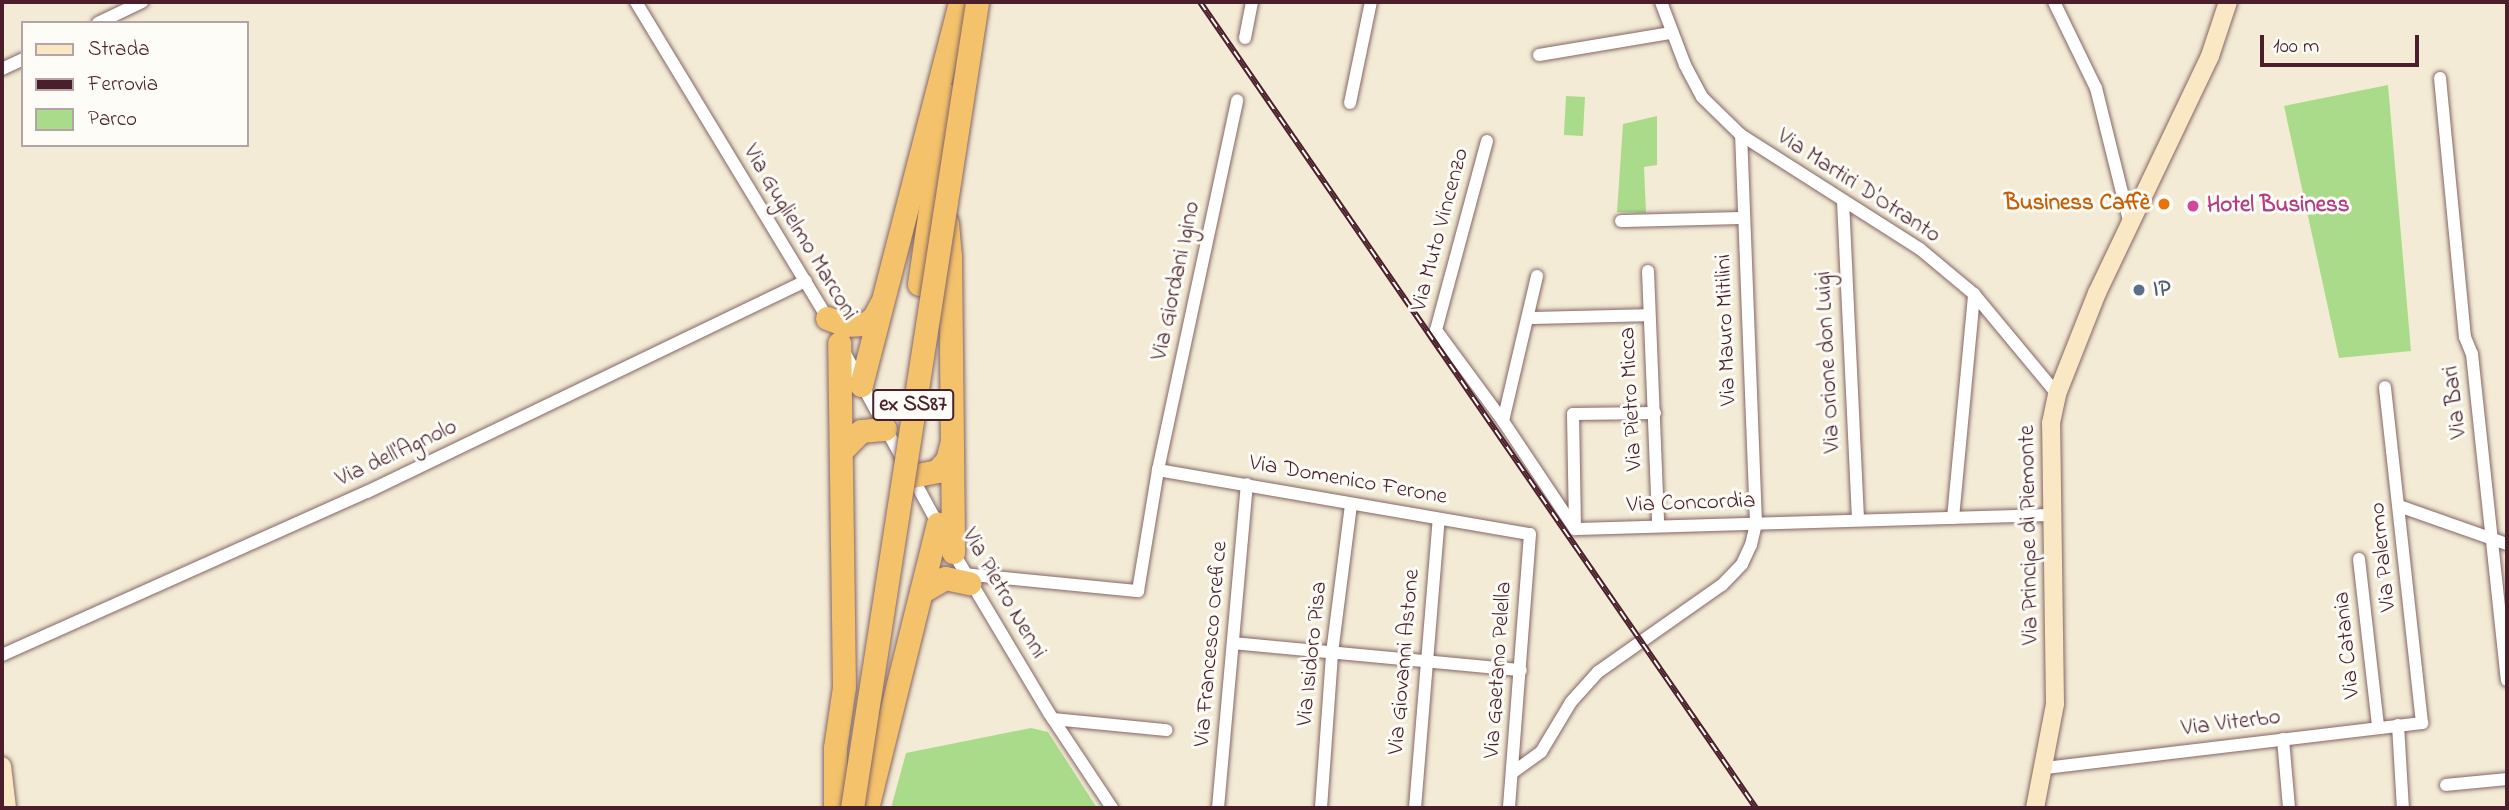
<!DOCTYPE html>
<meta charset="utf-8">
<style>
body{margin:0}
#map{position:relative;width:2509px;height:810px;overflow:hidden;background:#f3ebd5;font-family:"Indie Flower",sans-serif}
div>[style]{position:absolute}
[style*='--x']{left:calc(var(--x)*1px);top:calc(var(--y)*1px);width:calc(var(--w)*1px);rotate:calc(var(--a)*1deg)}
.green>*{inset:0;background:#aadb8a;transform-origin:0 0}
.roads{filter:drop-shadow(0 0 2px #856666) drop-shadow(0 0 2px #856666)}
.street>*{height:12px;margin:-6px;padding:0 6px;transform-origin:6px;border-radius:6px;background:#fff}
.secondary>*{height:18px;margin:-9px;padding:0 9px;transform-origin:9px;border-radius:9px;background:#fae7c3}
.highway>*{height:23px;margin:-11.5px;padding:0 11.5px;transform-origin:11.5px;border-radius:11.5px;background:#f3c26a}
.rail>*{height:6px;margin-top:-3px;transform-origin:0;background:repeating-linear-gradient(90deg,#fdfcf7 0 10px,#4a1f2b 0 20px);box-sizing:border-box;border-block:2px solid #4a1f2b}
.bridges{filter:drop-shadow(0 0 2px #856666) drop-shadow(0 0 2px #856666)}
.highway-bridge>*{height:23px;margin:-11.5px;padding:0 11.5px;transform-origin:11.5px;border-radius:11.5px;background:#f3c26a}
.dots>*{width:19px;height:19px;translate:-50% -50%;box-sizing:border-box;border:4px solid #fdfcf7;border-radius:50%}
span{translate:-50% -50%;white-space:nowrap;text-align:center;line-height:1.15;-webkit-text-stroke:6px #fdfcf7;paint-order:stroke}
.shield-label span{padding:2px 5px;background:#fdfcf7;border:2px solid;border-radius:5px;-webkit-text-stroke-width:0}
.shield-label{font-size:21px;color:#4a1f2b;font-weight:700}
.street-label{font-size:23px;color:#4a1f2b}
.food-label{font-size:23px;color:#c56008;font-weight:700}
.right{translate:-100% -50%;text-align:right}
.hotel-label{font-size:23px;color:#b23c85;font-weight:700}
.left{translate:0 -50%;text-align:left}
.service-label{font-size:23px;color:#4e5e75;font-weight:700}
.frame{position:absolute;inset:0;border:4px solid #4a1f2b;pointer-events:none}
.legend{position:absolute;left:21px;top:21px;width:228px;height:126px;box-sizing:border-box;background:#fdfcf7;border:2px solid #b5a4a5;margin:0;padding:9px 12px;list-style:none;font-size:21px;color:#4a1f2b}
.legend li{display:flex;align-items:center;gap:14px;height:35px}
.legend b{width:35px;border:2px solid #b5a4a5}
.scale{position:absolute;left:2260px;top:35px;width:159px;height:32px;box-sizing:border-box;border:4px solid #4a1f2b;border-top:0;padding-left:9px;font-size:21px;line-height:24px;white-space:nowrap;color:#4a1f2b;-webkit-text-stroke:5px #fdfcf7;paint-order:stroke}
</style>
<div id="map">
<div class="green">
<i style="clip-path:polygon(2388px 85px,2411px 351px,2339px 358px,2284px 106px)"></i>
<i style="left:1566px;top:96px;width:19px;height:39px;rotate:3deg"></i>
<i style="clip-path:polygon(1657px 116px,1657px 165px,1644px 167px,1646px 213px,1617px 212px,1623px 124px)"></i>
<i style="clip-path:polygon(1031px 728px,1048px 732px,1097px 808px,891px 808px,906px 753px)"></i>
</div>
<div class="roads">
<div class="street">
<i style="--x:636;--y:2;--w:373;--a:58.8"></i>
<i style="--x:1661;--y:2;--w:67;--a:69.1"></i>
<i style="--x:1685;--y:65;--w:36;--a:62"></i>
<i style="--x:1702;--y:97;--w:54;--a:44.3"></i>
<i style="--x:1741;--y:135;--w:212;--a:32.5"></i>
<i style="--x:1920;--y:249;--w:70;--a:39.8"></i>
<i style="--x:1974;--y:294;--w:130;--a:50.3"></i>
<i style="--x:2054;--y:2;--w:96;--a:64"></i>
<i style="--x:2096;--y:88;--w:140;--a:76"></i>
<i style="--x:98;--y:23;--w:49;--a:-25.5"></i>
<i style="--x:1245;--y:38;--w:37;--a:-79"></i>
<i style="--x:1539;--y:55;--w:134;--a:-9.5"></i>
<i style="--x:2;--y:69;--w:23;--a:-25"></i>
<i style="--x:2440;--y:78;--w:260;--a:84.5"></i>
<i style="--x:2465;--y:337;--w:18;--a:68"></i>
<i style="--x:2472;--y:354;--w:328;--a:83.9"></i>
<i style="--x:1350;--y:103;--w:103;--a:-78.3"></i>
<i style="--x:1487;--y:141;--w:196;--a:105.1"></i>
<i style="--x:1436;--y:330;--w:113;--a:53.6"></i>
<i style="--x:1503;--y:421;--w:130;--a:56.3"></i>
<i style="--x:1575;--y:529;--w:477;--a:-1.7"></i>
<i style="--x:1843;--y:201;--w:319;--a:87.3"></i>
<i style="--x:1621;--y:221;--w:123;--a:-1.4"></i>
<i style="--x:1648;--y:271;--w:254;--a:87.7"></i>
<i style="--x:1528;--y:318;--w:121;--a:-1.4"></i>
<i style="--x:843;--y:350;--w:203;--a:61.4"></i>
<i style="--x:1503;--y:421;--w:149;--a:-76.8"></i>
<i style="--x:1158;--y:470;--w:377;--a:9.8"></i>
<i style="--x:1530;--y:534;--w:275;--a:94.4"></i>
<i style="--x:2399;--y:506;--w:114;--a:19.4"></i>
<i style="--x:1953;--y:518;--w:225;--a:-84.6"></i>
<i style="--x:1575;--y:528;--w:114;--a:-91"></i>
<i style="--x:1573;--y:414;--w:82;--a:-0.7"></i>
<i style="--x:950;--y:547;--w:193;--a:59.2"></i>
<i style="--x:1049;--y:713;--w:114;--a:56.4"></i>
<i style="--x:2359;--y:559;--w:169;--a:83.5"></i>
<i style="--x:964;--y:574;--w:175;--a:5.6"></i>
<i style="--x:1138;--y:591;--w:123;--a:-80.6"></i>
<i style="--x:1158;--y:470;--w:378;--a:-77.9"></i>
<i style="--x:1233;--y:643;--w:289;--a:5.4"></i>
<i style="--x:2;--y:655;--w:400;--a:-24.1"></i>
<i style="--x:367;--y:492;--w:487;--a:-25.7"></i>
<i style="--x:1053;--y:719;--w:114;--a:5.6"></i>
<i style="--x:2398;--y:725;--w:83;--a:86.6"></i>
<i style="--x:2283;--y:739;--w:69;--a:85"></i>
<i style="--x:2045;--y:768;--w:380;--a:-6.8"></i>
<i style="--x:2422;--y:723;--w:338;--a:-96.3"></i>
<i style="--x:1512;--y:773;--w:36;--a:-36"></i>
<i style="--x:1541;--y:752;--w:58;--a:-59"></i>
<i style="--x:1571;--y:702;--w:40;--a:-48"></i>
<i style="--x:1598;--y:672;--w:151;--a:-35.1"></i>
<i style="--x:1722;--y:585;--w:29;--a:-46"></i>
<i style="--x:1742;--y:564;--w:21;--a:-65"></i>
<i style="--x:1751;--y:545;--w:23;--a:-77"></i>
<i style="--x:1756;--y:523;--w:388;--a:-92.2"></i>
<i style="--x:2446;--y:785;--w:61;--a:-5.6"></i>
<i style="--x:1218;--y:808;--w:325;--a:-84.9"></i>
<i style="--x:1321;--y:808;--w:155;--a:-85.9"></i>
<i style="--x:1332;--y:653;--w:150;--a:-82.7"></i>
<i style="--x:1415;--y:808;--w:290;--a:-85.3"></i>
</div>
<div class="secondary">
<i style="--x:2;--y:766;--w:42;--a:83.2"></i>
<i style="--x:2035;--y:808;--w:106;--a:-79.1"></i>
<i style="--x:2055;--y:704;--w:281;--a:-90.8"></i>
<i style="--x:2051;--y:423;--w:30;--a:-78"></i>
<i style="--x:2057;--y:394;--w:109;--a:-68.4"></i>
<i style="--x:2097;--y:293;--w:263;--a:-64.5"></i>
<i style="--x:2210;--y:56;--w:57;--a:-71.6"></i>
</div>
<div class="highway">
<i style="--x:947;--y:223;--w:33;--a:85"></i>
<i style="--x:950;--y:256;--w:296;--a:89.4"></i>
<i style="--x:919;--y:284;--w:191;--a:-81.6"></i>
<i style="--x:827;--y:318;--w:19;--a:21"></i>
<i style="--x:845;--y:325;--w:20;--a:-3"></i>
<i style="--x:865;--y:324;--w:11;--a:-38"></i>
<i style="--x:874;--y:317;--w:15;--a:-62"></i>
<i style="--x:861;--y:385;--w:396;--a:-75.5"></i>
<i style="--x:842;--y:450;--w:27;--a:-45"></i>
<i style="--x:861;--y:431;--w:24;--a:-5"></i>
<i style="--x:912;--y:476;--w:25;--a:-11"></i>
<i style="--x:937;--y:471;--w:15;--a:-48"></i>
<i style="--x:947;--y:460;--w:16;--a:-75"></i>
<i style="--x:921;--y:592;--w:28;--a:-30"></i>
<i style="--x:945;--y:578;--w:25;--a:12"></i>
<i style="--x:835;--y:808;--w:60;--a:-90"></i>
<i style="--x:835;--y:748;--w:62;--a:-81.6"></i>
<i style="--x:844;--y:687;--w:344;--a:-90.8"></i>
<i style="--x:867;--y:808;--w:293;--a:-76"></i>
</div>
</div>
<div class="rail">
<i style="--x:1200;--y:2;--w:979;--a:55.4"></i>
</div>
<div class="bridges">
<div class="highway-bridge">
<i style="--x:852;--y:808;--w:816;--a:-81.18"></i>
</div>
</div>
<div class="dots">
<i style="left:2164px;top:204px;background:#e8710a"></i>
<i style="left:2193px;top:206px;background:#d1479c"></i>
<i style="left:2139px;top:290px;background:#5c6f8a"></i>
</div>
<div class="shield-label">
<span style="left:913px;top:405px">ex SS87</span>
</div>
<div class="street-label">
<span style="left:1858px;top:187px;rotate:33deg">Via Martiri D'Otranto</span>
<span style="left:1441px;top:230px;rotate:-75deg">Via Muto Vincenzo</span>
<span style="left:799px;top:233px;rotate:59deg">Via Guglielmo Marconi</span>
<span style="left:1177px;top:281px;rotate:-78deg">Via Giordani Igino</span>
<span style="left:1727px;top:330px;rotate:-92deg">Via Mauro Mitilini</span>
<span style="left:1829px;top:362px;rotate:-93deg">Via Orione don Luigi</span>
<span style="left:1632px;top:399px;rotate:-93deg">Via Pietro Micca</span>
<span style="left:2456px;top:402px;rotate:-97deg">Via Bari</span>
<span style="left:397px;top:454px;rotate:-25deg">Via dell'Agnolo</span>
<span style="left:1348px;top:481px;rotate:10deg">Via Domenico Ferone</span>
<span style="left:1691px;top:504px;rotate:-2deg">Via Concordia</span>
<span style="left:2030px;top:535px;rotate:-91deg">Via Principe di Piemonte</span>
<span style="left:2384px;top:557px;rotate:-96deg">Via Palermo</span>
<span style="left:1003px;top:594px;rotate:60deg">Via Pietro Nenni</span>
<span style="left:1212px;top:644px;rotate:-85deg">Via Francesco Orefice</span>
<span style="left:2348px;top:645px;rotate:-96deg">Via Catania</span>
<span style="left:1313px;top:654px;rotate:-84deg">Via Isidoro Pisa</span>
<span style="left:1405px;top:662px;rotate:-85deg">Via Giovanni Astone</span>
<span style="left:1499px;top:670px;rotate:-86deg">Via Gaetano Pelella</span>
<span style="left:2231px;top:724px;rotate:-7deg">Via Viterbo</span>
</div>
<div class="food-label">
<span class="right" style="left:2150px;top:204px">Business Caffè</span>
</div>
<div class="hotel-label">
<span class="left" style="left:2207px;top:206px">Hotel Business</span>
</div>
<div class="service-label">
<span class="left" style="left:2153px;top:290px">IP</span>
</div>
<div class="frame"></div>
<ul class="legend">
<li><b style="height:9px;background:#fae7c3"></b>Strada</li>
<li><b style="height:9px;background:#4a1f2b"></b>Ferrovia</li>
<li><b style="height:19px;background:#aadb8a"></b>Parco</li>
</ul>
<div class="scale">100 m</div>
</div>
